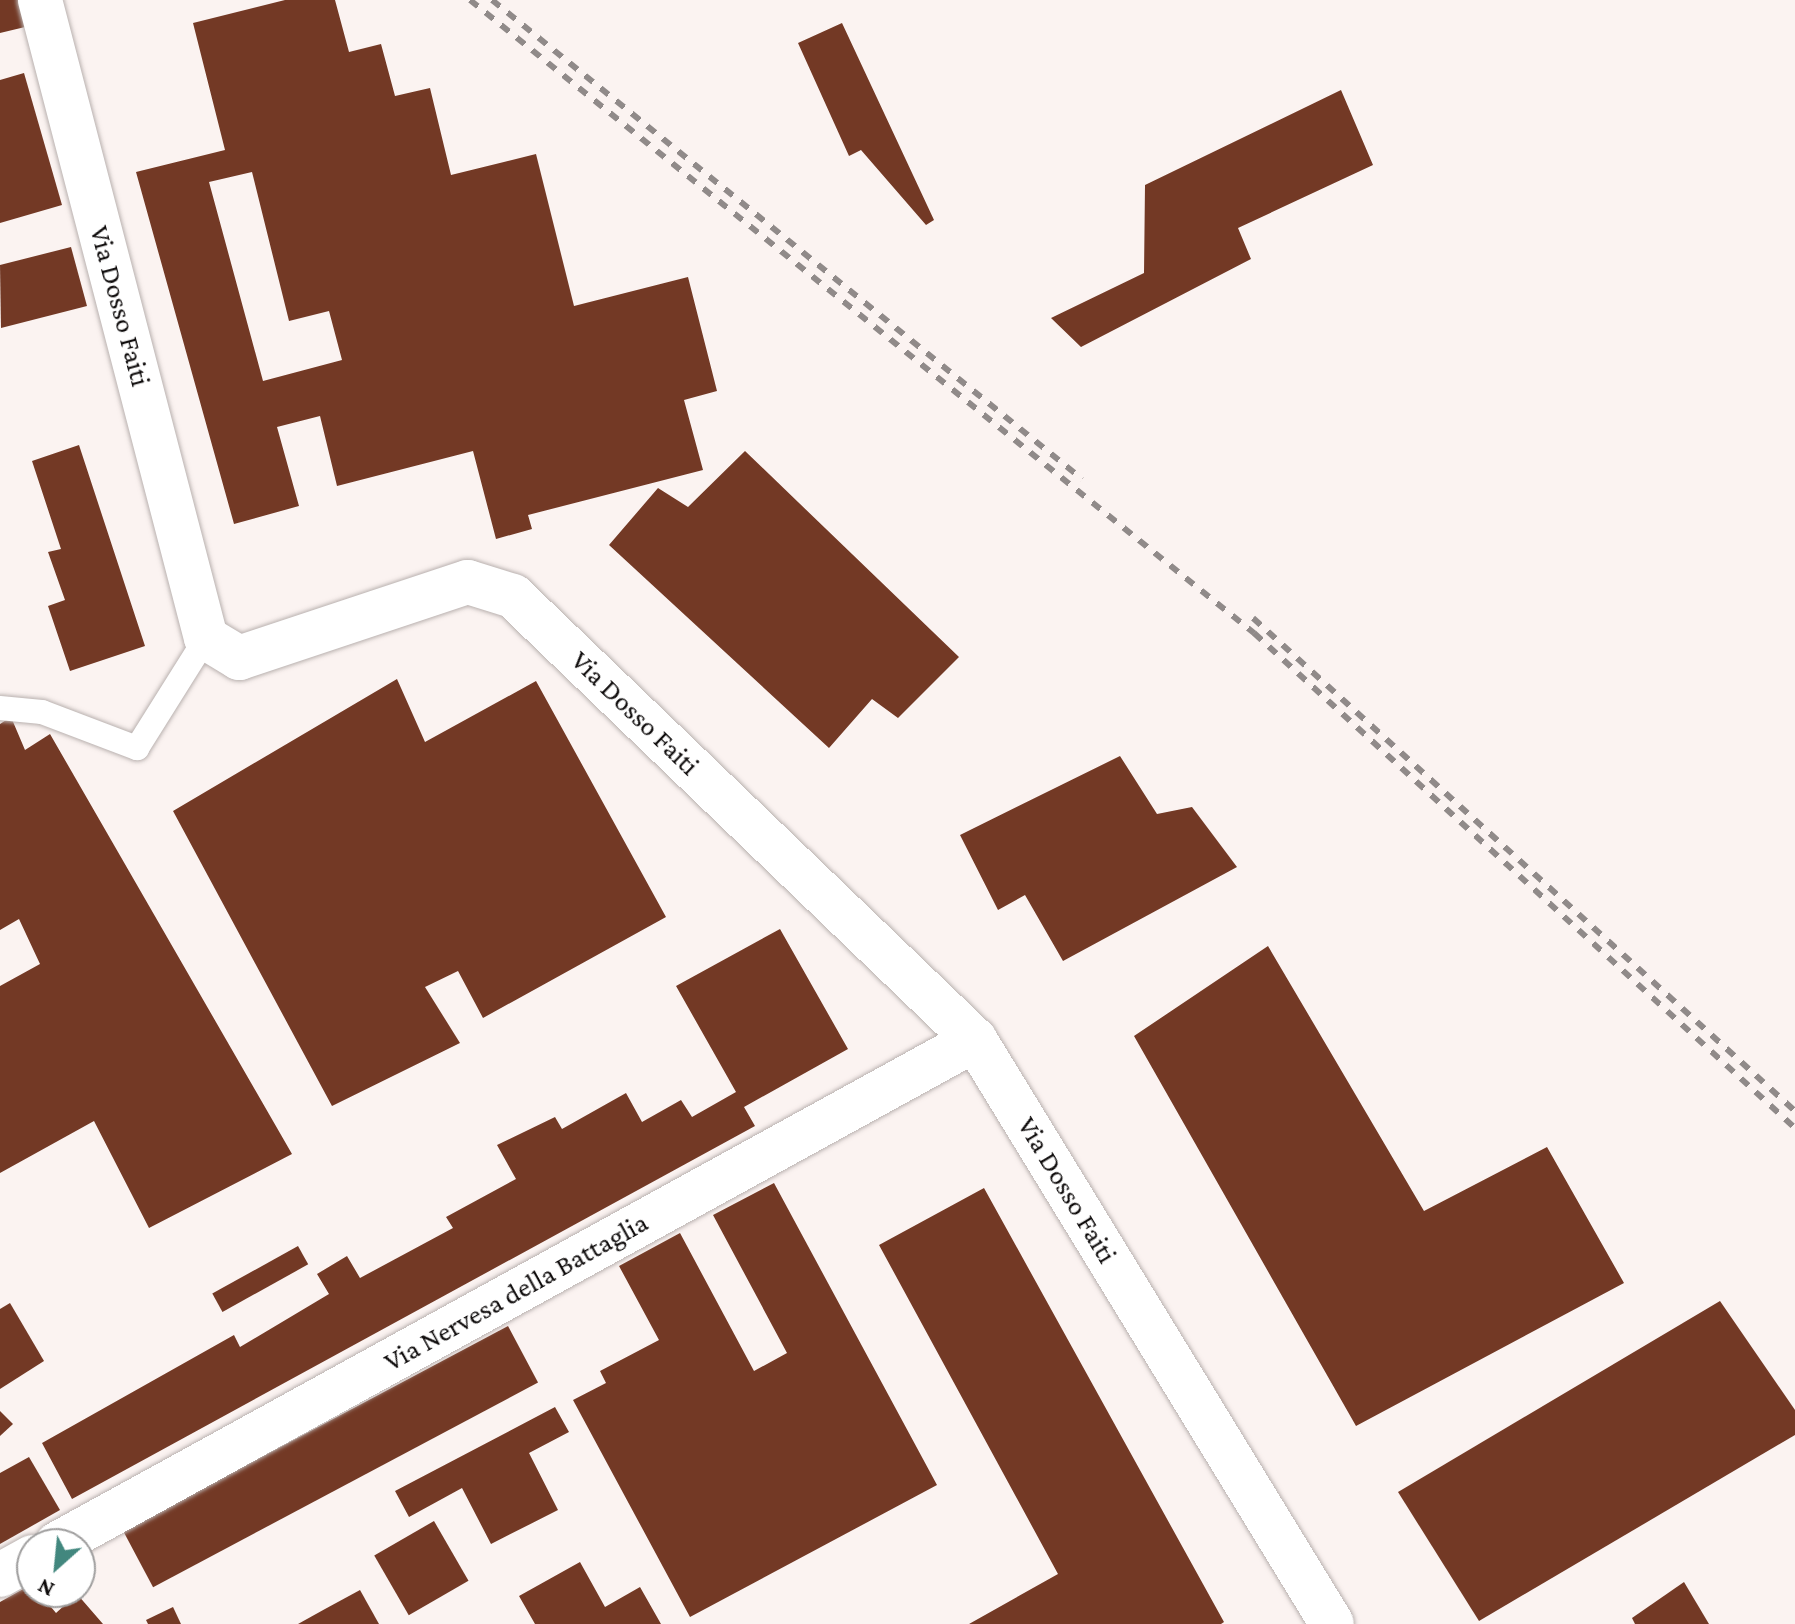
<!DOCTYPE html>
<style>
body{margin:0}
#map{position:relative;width:1795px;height:1624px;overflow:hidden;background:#fbf3f1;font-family:"Crimson Pro",serif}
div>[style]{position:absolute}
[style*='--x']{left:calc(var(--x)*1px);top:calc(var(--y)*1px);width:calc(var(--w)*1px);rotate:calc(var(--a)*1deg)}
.building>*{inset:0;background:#733925;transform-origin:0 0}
.roads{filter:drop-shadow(0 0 2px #b9b1af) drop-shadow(0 0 2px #b9b1af)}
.service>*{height:24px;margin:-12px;padding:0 12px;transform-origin:12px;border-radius:12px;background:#fff}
.minor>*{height:44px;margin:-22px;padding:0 22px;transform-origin:22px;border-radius:22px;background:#fff}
.rail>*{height:6px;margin-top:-3px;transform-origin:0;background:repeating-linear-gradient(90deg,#908a89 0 10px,transparent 0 20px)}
span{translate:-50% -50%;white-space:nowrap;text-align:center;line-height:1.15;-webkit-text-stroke:8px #fff;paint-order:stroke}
.street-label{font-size:28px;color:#0f0c0c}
.north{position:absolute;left:16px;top:1528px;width:80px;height:80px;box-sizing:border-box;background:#fff;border:2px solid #9f9e9e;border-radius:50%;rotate:207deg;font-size:22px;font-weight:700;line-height:32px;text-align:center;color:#0f0c0c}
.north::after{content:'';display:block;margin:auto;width:28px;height:36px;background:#42877e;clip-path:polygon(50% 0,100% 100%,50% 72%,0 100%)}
</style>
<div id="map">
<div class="building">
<i style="clip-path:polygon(0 0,18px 0,25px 27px,0 33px)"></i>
<i style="clip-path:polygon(evenodd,285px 0,335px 0,349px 52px,381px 44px,395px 96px,430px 88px,451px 175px,536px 154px,574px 306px,688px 277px,717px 391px,684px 400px,703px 470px,528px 515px,532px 529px,496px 539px,473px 451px,337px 486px,320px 416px,277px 427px,299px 506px,234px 524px,136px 172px,225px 150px,193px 23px,285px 0,252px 172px,289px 321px,329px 311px,342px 360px,263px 381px,209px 182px,252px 172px)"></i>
<i style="clip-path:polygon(842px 23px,934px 220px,926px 225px,861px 150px,849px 156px,798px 43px)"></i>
<i style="clip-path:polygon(24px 73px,62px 205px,0 223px,0 80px)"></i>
<i style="clip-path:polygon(1341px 90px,1373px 165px,1238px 228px,1251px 259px,1081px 347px,1051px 318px,1144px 273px,1145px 185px)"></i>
<i style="clip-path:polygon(71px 247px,87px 306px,1px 328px,0 265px)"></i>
<i style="clip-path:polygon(79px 445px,145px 646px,70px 671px,48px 606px,65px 600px,48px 552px,61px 549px,32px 461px)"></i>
<i style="clip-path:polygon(745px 451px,959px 657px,898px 718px,872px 699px,829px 748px,609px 545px,658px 488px,688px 507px)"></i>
<i style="clip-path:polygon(397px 679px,425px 742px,536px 681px,666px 917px,483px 1018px,458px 971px,425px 987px,460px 1043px,332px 1106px,173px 811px)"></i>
<i style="clip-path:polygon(11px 717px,25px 750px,50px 734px,292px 1154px,149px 1228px,94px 1121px,0 1173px,0 986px,40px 964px,19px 919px,0 930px,0 724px)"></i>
<i style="clip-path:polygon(1120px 756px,1157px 814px,1192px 807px,1237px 867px,1063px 961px,1025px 895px,998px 910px,960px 835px)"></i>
<i style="clip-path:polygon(780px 929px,848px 1049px,744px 1107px,755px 1126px,72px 1499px,42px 1443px,234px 1335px,240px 1347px,329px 1294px,317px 1274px,347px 1256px,360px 1278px,453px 1228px,446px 1217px,516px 1179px,497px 1145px,555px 1117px,562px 1129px,626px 1093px,642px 1122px,681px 1100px,692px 1117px,736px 1092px,676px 986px)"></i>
<i style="clip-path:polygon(1268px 946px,1424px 1211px,1547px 1147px,1624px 1283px,1356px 1426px,1134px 1036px)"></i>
<i style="clip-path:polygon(774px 1183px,937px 1485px,690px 1617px,573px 1400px,606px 1383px,600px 1371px,659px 1340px,619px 1266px,680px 1233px,754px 1371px,787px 1353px,713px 1215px)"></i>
<i style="clip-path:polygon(984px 1188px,1224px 1622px,1221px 1624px,969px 1624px,1058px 1574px,879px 1245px)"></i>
<i style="left:298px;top:1246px;width:21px;height:98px;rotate:61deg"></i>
<i style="clip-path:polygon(1720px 1301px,1795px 1410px,1795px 1435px,1479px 1621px,1398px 1492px)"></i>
<i style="clip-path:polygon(10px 1303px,44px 1361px,0 1389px,0 1309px)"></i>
<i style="left:508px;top:1326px;width:64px;height:436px;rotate:62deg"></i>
<i style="clip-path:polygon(555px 1407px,569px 1432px,529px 1453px,558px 1510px,491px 1544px,462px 1488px,409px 1517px,395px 1491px)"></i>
<i style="clip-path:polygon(0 1411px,13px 1424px,0 1436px)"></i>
<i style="clip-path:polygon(29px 1457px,60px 1510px,0 1544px,0 1473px)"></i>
<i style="left:434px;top:1521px;width:69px;height:69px;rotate:60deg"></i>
<i style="clip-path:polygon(580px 1562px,605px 1607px,640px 1587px,661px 1624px,535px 1624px,519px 1596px)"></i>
<i style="clip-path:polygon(1684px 1582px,1709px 1624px,1635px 1624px,1632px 1618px)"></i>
<i style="clip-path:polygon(32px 1584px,56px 1613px,77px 1594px,103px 1624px,0 1624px,0 1602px)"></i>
<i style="clip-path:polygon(360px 1590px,379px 1624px,298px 1624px,325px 1609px)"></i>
<i style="clip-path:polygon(173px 1607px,181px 1624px,148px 1624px,146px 1620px)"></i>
</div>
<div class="roads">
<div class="service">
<i style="--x:0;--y:708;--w:42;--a:5.4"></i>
<i style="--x:42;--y:712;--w:102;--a:20.8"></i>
<i style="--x:137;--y:748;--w:130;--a:-57.9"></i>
</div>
<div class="minor">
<i style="--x:40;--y:0;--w:659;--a:75.42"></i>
<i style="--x:206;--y:638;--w:39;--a:31"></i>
<i style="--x:239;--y:658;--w:241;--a:-18.4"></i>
<i style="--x:468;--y:582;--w:47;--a:17.3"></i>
<i style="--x:513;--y:596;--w:641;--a:43.86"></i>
<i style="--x:975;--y:1040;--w:684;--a:58.56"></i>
<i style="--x:57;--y:1544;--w:1047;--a:-28.77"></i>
<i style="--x:0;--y:1575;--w:37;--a:-29"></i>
</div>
</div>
<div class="rail">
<i style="--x:470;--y:0;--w:1008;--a:38.92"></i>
<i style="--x:1254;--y:633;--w:733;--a:42.46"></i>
<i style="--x:492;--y:0;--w:760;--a:39.07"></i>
<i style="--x:1253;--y:618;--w:733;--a:42.29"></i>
</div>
<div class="street-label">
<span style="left:120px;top:306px;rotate:75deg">Via Dosso Faiti</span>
<span style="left:635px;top:713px;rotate:44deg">Via Dosso Faiti</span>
<span style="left:1067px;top:1190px;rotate:59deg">Via Dosso Faiti</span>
<span style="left:516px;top:1292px;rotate:-29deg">Via Nervesa della Battaglia</span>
</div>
<div class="north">N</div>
</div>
